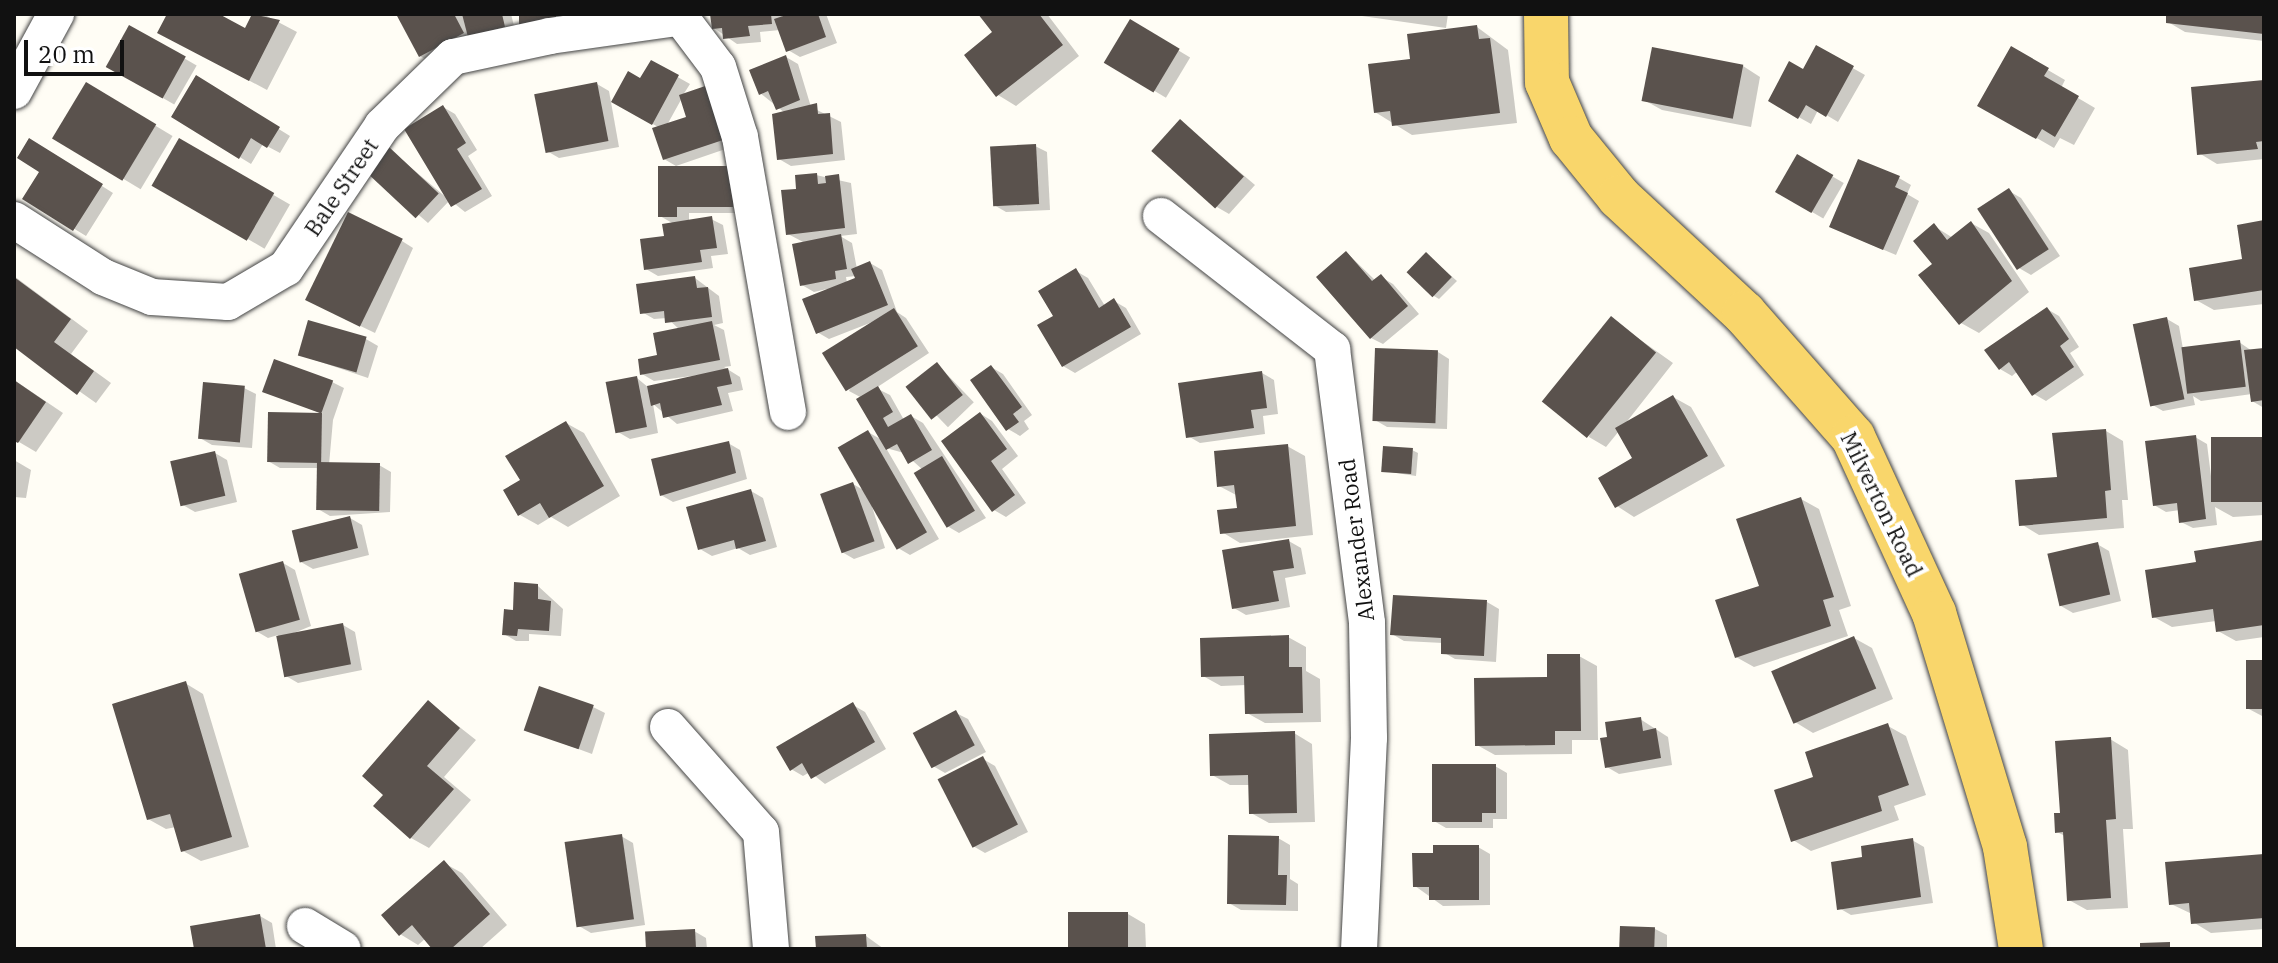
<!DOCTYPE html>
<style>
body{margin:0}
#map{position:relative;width:2278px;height:963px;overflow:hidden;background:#fffdf5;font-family:"IBM Plex Serif",serif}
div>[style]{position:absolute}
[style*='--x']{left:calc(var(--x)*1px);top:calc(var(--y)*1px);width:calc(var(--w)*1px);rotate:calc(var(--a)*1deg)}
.shadow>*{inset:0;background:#0003;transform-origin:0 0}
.building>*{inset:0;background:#5a524d;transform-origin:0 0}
.roads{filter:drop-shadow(0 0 2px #444) drop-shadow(0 0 2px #444)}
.minor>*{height:36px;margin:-18px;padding:0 18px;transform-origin:18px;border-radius:18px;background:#fff}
.primary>*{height:44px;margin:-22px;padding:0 22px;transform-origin:22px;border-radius:22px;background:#f9d66b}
span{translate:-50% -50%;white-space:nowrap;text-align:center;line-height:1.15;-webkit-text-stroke:8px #fff;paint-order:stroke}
.street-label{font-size:22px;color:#111}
.frame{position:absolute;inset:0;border:16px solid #111;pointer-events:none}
.scale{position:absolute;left:24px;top:40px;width:100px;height:36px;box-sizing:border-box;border:4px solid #111;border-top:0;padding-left:10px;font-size:24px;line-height:28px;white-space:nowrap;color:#111;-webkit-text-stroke:6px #fff;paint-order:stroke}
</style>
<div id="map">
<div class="shadow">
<i style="clip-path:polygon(169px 14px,219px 14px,246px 31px,255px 14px,263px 14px,297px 32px,267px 90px,177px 42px)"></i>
<i style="clip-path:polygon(399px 14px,511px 14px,516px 34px,432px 63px,420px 56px)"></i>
<i style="clip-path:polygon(712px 14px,782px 14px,782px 19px,826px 14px,837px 43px,800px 57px,788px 50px,780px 30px,760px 32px,761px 42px,737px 44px,714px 28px)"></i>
<i style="clip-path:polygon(980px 14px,1047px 14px,1079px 56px,1016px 106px,998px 95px,995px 33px)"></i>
<i style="clip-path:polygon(1348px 14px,1448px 14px,1446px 28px)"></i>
<i style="clip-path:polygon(2169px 14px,2264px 14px,2264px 41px,2185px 32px,2168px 22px)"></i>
<i style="left:1131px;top:22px;width:69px;height:47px;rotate:31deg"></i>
<i style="left:130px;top:27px;width:77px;height:45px;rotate:30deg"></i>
<i style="clip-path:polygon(1477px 27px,1508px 50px,1517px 123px,1412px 135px,1375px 112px,1412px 61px)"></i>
<i style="clip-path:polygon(1817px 48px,1865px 75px,1838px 122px,1818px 110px,1811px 124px,1770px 101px,1803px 71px)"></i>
<i style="clip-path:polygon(1653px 49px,1743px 66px,1760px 77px,1751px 127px,1662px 110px,1644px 100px)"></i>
<i style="clip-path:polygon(2012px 49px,2065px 80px,2061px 88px,2095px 108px,2074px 145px,2060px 138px,2054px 148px,1980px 105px)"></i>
<i style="clip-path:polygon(786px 57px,798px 64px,811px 107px,841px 122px,845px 160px,791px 166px,779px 159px,785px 113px,760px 93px)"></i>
<i style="clip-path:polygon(evenodd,651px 62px,690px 84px,683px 95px,743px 143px,676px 166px,664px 159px,660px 128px,613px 102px,641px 81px,651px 62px,682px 98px,689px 118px,667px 125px,682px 98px)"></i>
<i style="clip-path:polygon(196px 78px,290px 136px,280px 153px,263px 144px,251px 164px,173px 116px)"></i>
<i style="clip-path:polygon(2264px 82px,2264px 159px,2217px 164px,2199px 153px)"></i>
<i style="left:86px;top:84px;width:101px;height:62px;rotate:31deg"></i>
<i style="clip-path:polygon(597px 84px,609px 91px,619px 147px,559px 158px,547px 151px)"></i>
<i style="clip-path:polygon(443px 107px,455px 114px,477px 150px,468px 156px,492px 196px,465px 212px,450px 200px,428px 223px,368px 171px,389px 149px,448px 199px)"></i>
<i style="clip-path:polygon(1181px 122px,1255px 185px,1229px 214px,1217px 207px)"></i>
<i style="left:180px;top:141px;width:127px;height:51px;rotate:30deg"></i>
<i style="clip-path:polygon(1035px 146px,1047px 152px,1050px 210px,1006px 212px,994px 205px)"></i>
<i style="clip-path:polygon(42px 148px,113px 193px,86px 236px,24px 198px,41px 172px)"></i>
<i style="left:1797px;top:156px;width:54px;height:41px;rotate:30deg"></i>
<i style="clip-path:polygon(732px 168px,745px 213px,689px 213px,689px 222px,711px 219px,723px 225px,728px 254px,711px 256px,713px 268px,658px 276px,646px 269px,674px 224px,660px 216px)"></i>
<i style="clip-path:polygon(evenodd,816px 175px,851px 183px,857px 234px,840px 236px,852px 243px,857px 269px,870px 263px,882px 270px,897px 312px,906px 318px,929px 353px,876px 388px,890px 395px,904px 420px,911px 416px,923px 423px,986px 518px,959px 533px,947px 526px,923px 470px,904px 453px,886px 448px,939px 539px,910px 555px,898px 548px,870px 500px,885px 548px,854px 559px,842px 552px,853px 484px,865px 491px,868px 432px,882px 440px,862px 398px,849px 391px,875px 321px,829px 339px,817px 332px,827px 289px,814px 292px,802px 285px,805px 243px,788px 234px,798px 190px,816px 175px,856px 276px,857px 279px,847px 283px,846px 277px,856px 276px)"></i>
<i style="clip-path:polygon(1899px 178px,1911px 185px,1907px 194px,1919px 201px,1896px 255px,1844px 233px)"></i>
<i style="clip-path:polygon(2009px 191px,2021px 198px,2060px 256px,2031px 275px,2019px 268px)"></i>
<i style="clip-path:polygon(2264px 222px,2264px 304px,2214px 310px,2196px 300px,2245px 261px)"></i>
<i style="clip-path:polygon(1971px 223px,1989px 233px,2029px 292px,1979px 333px,1961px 323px,1935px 264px,1934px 226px,1953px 238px)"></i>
<i style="clip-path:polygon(402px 241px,413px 248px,375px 333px,319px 306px)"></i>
<i style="clip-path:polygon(1347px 253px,1376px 281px,1381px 277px,1393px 284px,1419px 314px,1383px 344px,1371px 338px)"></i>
<i style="clip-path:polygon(1426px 254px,1457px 281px,1439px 299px,1434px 296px)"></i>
<i style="clip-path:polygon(1076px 271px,1088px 278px,1105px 306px,1114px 301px,1126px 308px,1141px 334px,1075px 373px,1063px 366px,1056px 316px)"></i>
<i style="clip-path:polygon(14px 276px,88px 331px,71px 354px,111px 383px,96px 403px,14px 345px)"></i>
<i style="clip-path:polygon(695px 278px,719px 296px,723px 323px,714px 325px,724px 330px,731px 366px,724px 367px,740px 377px,743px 390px,728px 393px,733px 411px,677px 424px,653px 404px,658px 433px,630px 439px,618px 432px,637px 378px,649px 388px,707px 374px,654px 381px,642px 374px,680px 330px,667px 318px,654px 319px,642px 312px)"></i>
<i style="clip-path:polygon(2047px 309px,2059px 316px,2079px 347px,2070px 353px,2084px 375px,2046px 401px,2034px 394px,2018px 371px,2012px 376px,2000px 369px)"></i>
<i style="clip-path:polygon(1611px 319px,1673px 363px,1625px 424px,1673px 397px,1691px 407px,1725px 466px,1634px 517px,1617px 506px,1635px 459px,1619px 431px,1606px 447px,1589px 437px)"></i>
<i style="clip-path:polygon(2167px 319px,2179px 326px,2183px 349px,2239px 342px,2252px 351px,2264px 350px,2264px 408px,2252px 401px,2252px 394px,2201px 401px,2193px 396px,2195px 405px,2163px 411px,2151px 404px)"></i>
<i style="clip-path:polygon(366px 339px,378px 346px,368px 378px,300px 355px)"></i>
<i style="clip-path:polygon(1438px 352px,1449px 359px,1447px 429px,1387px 427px,1375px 420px)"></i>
<i style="left:937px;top:364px;width:53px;height:36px;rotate:46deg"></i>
<i style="clip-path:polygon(991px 367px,1003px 374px,1032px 415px,1024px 421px,1029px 429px,1020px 436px,1008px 429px)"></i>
<i style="clip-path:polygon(1262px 373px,1274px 380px,1278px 414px,1263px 416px,1265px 434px,1200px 443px,1188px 436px)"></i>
<i style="clip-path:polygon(14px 380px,63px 413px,36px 452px,14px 439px)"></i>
<i style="clip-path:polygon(332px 382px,344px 388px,333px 420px,329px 465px,379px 465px,391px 472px,390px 512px,330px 516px,318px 509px,319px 468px,280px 468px,268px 461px,269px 414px,323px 414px,265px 391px)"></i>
<i style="clip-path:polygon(244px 388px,256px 394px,252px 448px,212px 445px,200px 438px)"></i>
<i style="clip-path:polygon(981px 414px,992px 421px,1018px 456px,1002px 469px,1026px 503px,1006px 517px,994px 510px)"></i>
<i style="clip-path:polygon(566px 423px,584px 433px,620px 496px,568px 527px,551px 517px,538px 525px,520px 515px)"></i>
<i style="clip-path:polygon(2106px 431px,2123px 441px,2128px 500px,2122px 500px,2124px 528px,2039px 535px,2021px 524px)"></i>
<i style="clip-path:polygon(2195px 437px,2207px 444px,2211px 476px,2264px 439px,2264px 515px,2233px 517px,2215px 507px,2217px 525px,2193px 528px,2181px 522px,2180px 510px,2166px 512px,2154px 505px)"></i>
<i style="clip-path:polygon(728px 443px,740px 450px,747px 479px,673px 502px,661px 495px)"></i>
<i style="clip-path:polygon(1287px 446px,1305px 456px,1313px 535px,1240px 543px,1222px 532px,1239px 510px,1238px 496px,1219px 486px)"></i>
<i style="clip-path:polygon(1412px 450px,1418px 453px,1416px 476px,1383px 471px)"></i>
<i style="clip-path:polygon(215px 453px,227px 460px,237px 502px,195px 512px,183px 505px)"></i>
<i style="clip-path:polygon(14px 460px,31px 470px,26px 498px,14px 497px)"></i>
<i style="clip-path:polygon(751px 491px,763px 498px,777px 547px,750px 555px,738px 548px,712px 556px,700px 549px)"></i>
<i style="clip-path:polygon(1801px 499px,1819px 509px,1851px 606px,1839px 610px,1848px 636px,1754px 667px,1736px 657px)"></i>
<i style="clip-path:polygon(350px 518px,362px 525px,369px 555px,313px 569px,301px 562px)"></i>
<i style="clip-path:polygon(1287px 540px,1301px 548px,1306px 574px,1285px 578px,1290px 607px,1246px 615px,1234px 608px)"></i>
<i style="clip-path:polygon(2264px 542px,2264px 637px,2236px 641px,2218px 631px,2216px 621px,2172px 627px,2154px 617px,2198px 564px)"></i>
<i style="clip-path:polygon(2097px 544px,2109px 551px,2121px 601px,2073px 613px,2061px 606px)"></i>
<i style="clip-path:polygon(283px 563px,295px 570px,311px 626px,284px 637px,343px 625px,355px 632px,362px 670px,298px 683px,286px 676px,278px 635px,268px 638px,256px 631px)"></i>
<i style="clip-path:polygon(538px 586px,563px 609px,561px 636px,529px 634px,529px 641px,516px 641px,504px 634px)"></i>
<i style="clip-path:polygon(1487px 602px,1499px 609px,1496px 662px,1455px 659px,1443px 652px,1443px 643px,1404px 641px,1392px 634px)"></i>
<i style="clip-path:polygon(1288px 637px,1306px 647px,1306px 671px,1320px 679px,1321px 722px,1265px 723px,1247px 713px,1246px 685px,1221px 686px,1203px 676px)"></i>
<i style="clip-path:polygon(1854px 638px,1872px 648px,1893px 699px,1813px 733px,1795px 722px)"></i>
<i style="clip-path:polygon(1579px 656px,1597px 666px,1598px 740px,1572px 740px,1572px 754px,1495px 755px,1477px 745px)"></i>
<i style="clip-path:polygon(2264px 662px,2264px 717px,2247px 708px)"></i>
<i style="clip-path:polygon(185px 683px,203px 694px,249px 847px,201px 861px,183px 851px,176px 827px,166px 829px,148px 819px)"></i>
<i style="clip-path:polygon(429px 703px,476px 740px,444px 777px,471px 800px,429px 848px,411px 838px,386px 794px)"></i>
<i style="clip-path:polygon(853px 705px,865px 712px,886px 749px,825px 784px,810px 772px,803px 776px,791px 769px)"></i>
<i style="clip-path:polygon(593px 707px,605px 713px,592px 754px,527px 730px)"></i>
<i style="clip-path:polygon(956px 713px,968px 719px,986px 752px,945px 773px,933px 766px)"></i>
<i style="clip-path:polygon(1640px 719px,1668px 737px,1672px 765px,1619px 774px,1607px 767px)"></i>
<i style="clip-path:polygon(1888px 726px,1906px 736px,1926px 795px,1894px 806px,1899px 820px,1811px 851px,1793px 840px,1815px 778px)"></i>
<i style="clip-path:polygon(1294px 733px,1312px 744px,1315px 822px,1269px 823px,1251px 813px,1250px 785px,1230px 785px,1212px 775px)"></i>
<i style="clip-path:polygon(2110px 739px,2128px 750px,2133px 829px,2123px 829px,2128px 908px,2087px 910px,2069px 900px,2065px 836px,2057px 832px)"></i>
<i style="clip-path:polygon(983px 759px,995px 766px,1028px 832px,985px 853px,973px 846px)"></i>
<i style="clip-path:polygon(1495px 766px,1507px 773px,1507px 819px,1493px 819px,1493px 828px,1446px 828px,1434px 821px)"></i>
<i style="clip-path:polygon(621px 836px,633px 843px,645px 925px,591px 933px,579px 926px)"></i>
<i style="clip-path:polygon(1278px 838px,1290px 845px,1290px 879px,1298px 884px,1298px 911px,1241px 910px,1229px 903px)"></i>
<i style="clip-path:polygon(1912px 840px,1924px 847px,1933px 903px,1851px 915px,1839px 908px,1864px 859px)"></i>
<i style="clip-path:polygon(1478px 847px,1490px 854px,1490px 905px,1443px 906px,1415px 886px,1435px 855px)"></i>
<i style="clip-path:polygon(2264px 856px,2264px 929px,2211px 933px,2193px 922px,2192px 914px,2171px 904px)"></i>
<i style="clip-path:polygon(444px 863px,462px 873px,507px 925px,480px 949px,435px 949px,426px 938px,418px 945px,400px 934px)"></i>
<i style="clip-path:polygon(1128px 914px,1145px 924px,1146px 949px,1070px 949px)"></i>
<i style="clip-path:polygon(260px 916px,272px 923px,276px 949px,196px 949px)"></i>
<i style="clip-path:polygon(1655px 929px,1667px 935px,1667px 949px,1622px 949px)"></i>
<i style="clip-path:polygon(694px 931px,706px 938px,707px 949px,648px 949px)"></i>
<i style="clip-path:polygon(866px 936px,884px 949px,818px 949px)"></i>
</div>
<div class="building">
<i style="clip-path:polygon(167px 14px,219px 14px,245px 28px,252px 14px,280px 20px,249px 81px,157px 33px)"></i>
<i style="clip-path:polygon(396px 14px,454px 14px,464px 33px,419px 57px)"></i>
<i style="clip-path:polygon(462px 14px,502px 14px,505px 27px,468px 37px)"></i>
<i style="left:519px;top:14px;width:37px;height:11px"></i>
<i style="clip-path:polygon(710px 14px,771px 14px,772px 24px,748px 26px,750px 36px,723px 39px,722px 28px,712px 29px)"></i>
<i style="clip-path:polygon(789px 14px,818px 14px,826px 37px,786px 52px,774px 19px)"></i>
<i style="clip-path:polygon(978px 14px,1039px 14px,1063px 45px,996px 97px,964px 55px,992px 32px)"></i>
<i style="clip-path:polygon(2166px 14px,2264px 14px,2264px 34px,2166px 23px)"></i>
<i style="left:1130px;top:19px;width:58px;height:51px;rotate:31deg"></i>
<i style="left:129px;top:25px;width:65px;height:48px;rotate:29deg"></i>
<i style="clip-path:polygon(1477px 25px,1479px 39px,1490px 38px,1500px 113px,1392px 126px,1390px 111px,1374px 113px,1368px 64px,1410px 59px,1407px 34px)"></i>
<i style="clip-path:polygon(1816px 45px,1854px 66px,1826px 117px,1806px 105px,1798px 119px,1768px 101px,1789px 61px,1803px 69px)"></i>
<i style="clip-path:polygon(2011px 46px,2049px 68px,2044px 76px,2079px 96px,2055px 137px,2042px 129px,2036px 139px,1977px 106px)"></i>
<i style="left:1652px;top:47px;width:93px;height:55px;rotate:11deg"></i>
<i style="clip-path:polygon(786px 55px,800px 100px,776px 110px,768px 91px,759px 95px,749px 70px)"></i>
<i style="clip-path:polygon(651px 60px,679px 75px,652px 125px,611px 102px,628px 71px,640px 78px)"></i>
<i style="clip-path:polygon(196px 75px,280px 127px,267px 148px,251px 138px,239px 159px,171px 117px)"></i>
<i style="clip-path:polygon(2264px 80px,2264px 141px,2256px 142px,2258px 149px,2197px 155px,2191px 87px)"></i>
<i style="left:86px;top:82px;width:82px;height:66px;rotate:31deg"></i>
<i style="left:597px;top:82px;width:60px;height:64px;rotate:79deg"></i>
<i style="clip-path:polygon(714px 83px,732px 137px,663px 160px,652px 128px,686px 117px,679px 95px)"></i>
<i style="clip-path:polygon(817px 103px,818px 114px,830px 113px,833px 154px,777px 160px,772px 114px)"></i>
<i style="clip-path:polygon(443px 105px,466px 143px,457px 149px,482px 189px,451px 207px,404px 129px)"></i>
<i style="left:1180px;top:119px;width:86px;height:43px;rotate:42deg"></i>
<i style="clip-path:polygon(29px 138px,103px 184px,73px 231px,22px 199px,39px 172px,17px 158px)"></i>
<i style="left:179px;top:138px;width:110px;height:55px;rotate:30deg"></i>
<i style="left:1036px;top:144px;width:60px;height:46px;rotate:87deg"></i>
<i style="left:389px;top:147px;width:68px;height:34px;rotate:43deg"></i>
<i style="left:1797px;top:154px;width:42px;height:44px;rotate:30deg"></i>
<i style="clip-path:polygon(1858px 159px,1900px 176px,1895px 187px,1908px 193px,1883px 250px,1829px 227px)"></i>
<i style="clip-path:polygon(658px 166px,733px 166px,733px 207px,677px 207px,677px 217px,658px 217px)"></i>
<i style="clip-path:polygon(817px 173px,818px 184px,826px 183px,825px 176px,839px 174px,845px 228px,786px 235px,781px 190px,796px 189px,795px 175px)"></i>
<i style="left:2009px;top:188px;width:73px;height:38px;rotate:57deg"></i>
<i style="left:348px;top:212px;width:61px;height:98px;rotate:26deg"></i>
<i style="clip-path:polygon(712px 216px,717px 248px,700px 250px,702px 262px,644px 270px,640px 239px,664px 236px,662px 224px)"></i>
<i style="clip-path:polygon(2264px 220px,2264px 290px,2194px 301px,2189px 268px,2242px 259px,2237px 225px)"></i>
<i style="clip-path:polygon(1971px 221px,2012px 281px,1959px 325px,1918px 275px,1932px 264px,1913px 241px,1934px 223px,1947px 240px)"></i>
<i style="clip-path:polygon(841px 234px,847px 269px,835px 271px,836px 279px,800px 286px,792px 244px)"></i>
<i style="clip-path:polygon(1346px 251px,1372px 281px,1381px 274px,1408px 306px,1370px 339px,1316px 277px)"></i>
<i style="left:1426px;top:252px;width:36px;height:28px;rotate:44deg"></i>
<i style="clip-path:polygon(870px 261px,888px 305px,816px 334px,802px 299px,855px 278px,851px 269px)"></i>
<i style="clip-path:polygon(1076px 268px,1099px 308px,1114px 298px,1131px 327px,1062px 367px,1037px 325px,1053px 316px,1038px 291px)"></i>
<i style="clip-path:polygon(695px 276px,697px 288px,708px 287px,712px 317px,665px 323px,664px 311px,640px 314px,636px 284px)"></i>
<i style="clip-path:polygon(14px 277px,71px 319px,54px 342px,94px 371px,77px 395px,14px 347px)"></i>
<i style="clip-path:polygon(2047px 307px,2069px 339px,2060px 346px,2074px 367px,2032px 396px,2009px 362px,1999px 370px,1984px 350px)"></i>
<i style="left:894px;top:308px;width:45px;height:85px;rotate:58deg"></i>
<i style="left:1611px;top:316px;width:58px;height:110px;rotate:39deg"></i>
<i style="left:2167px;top:317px;width:84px;height:35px;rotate:78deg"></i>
<i style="left:308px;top:320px;width:61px;height:37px;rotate:16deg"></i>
<i style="clip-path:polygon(712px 321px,720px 360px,640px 375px,638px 359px,657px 355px,653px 333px)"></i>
<i style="left:2240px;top:340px;width:47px;height:59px;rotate:83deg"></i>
<i style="left:1375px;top:348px;width:63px;height:73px;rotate:2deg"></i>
<i style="clip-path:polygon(2264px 348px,2264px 400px,2251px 402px,2244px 350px)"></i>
<i style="left:274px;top:359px;width:63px;height:35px;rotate:20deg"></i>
<i style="left:937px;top:362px;width:42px;height:40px;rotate:52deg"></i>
<i style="clip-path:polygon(991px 365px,1022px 407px,1013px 414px,1019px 422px,1006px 431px,970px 380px)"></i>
<i style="clip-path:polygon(728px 368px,732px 384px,717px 387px,722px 405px,663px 418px,660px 403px,651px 406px,647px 386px)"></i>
<i style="clip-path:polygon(1262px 371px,1267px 408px,1251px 410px,1254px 428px,1186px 438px,1178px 383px)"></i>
<i style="left:637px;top:376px;width:52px;height:32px;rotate:79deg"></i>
<i style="clip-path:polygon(14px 380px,46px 402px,18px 443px,14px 441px)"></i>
<i style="left:203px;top:382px;width:42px;height:57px;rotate:5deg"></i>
<i style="clip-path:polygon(878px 386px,893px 412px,883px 418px,888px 427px,911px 414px,932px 450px,908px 464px,897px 444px,886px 450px,856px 399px)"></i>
<i style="clip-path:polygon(1673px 395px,1708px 456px,1615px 508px,1598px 478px,1632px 458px,1615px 428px)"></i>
<i style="left:268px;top:412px;width:54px;height:50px;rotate:1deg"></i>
<i style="clip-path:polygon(980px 412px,1007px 449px,991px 461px,1015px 495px,992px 512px,941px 441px)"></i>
<i style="clip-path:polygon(566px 421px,604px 486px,549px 518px,540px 503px,518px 516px,503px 490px,520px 480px,505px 456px)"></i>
<i style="clip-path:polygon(2106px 429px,2111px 490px,2105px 491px,2107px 518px,2019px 526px,2015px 480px,2057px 477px,2052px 433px)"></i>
<i style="left:868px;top:430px;width:118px;height:35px;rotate:60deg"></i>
<i style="clip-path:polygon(2196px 435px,2206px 519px,2179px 523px,2177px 503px,2153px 506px,2145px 441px)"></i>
<i style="left:2264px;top:437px;width:65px;height:53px;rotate:90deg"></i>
<i style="clip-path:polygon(729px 441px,736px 473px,660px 496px,651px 459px)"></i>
<i style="clip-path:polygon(1288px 444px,1296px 526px,1220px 534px,1217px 510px,1237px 508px,1234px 485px,1217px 487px,1214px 451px)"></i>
<i style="left:1383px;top:446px;width:30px;height:26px;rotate:4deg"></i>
<i style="left:215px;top:451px;width:46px;height:46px;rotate:77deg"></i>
<i style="left:942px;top:456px;width:64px;height:33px;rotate:59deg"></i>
<i style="left:317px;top:462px;width:63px;height:48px;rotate:1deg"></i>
<i style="left:853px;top:482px;width:63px;height:35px;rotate:70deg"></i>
<i style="clip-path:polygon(751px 489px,766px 541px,736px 549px,734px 540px,698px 550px,686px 507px)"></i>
<i style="clip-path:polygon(1801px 497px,1834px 597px,1823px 600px,1831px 626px,1735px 658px,1715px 600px,1759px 586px,1736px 519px)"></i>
<i style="left:350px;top:516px;width:33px;height:60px;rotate:76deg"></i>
<i style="clip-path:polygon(1289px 539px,1294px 568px,1273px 571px,1279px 601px,1232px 609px,1222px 550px)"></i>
<i style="clip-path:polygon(2264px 540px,2264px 625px,2216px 632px,2213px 609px,2152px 618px,2145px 570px,2196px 562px,2194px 551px)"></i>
<i style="left:2098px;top:542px;width:54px;height:52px;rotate:77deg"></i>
<i style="left:283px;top:561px;width:61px;height:46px;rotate:74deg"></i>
<i style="clip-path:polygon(514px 582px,538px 584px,538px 599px,551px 601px,549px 631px,518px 629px,517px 636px,502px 635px,504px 609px,513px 610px)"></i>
<i style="clip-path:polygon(1393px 595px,1487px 600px,1484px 656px,1441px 654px,1441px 638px,1390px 635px)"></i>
<i style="left:343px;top:623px;width:42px;height:68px;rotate:79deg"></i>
<i style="clip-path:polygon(1289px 635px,1289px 667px,1302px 667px,1303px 713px,1245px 714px,1244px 676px,1201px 677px,1200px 638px)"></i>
<i style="left:1854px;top:636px;width:57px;height:90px;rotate:67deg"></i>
<i style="clip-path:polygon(1547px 654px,1580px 654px,1581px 731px,1555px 731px,1555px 745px,1475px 746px,1474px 678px,1547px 677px)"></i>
<i style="left:2246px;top:660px;width:18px;height:49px"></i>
<i style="clip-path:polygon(186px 681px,232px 837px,181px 852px,170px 814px,147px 820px,112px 704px)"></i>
<i style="left:539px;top:686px;width:58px;height:47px;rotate:19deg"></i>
<i style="clip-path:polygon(428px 700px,460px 728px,427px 766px,454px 789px,410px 839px,373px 806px,383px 795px,362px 776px)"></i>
<i style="clip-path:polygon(853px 702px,875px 742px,811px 779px,802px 763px,790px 771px,776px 747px)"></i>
<i style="left:956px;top:710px;width:40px;height:49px;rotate:62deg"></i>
<i style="clip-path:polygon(1641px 717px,1643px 731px,1656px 728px,1661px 758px,1605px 768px,1600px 738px,1607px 737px,1605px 722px)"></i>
<i style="clip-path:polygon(1888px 723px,1909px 785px,1878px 796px,1882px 811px,1791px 842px,1774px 790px,1813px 777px,1805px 752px)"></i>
<i style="clip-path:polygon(1295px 731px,1297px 813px,1249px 814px,1248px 775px,1210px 776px,1209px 734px)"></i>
<i style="clip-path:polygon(2111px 737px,2116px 819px,2106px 820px,2111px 898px,2067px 901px,2063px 832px,2055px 833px,2054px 813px,2060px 813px,2055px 741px)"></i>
<i style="left:983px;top:756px;width:77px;height:51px;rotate:63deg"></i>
<i style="clip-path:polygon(1432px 764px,1496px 764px,1496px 813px,1482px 813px,1482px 822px,1432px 822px)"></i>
<i style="left:622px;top:834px;width:86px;height:58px;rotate:82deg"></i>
<i style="clip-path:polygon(1228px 835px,1279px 836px,1278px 875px,1287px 875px,1286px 905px,1227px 904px)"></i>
<i style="clip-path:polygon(1913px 838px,1921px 897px,1837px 910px,1831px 862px,1862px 857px,1861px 846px)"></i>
<i style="clip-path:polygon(1433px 845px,1479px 845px,1479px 900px,1429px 900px,1429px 887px,1413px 887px,1412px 853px,1433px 853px)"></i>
<i style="clip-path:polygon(2264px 854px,2264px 918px,2191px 924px,2189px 903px,2169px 905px,2165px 862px)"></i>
<i style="clip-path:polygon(444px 860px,490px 914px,451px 949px,432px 949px,412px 925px,399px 936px,381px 915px)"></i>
<i style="left:1068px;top:912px;width:60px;height:37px"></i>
<i style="clip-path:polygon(260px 914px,266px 949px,194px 949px,190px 926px)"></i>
<i style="left:1620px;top:926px;width:35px;height:23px;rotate:2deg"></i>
<i style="left:695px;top:929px;width:20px;height:50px;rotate:87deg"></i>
<i style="clip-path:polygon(866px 934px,867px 949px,816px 949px,815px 936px)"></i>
<i style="clip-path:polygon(2170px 942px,2170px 949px,2140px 949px,2140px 943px)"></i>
</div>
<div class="roads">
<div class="minor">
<i style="--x:678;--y:14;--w:66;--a:53"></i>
<i style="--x:718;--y:67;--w:73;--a:72.6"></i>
<i style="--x:740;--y:137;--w:279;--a:80.1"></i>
<i style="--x:14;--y:91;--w:88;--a:-61.4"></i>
<i style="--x:1161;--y:216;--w:217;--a:37.9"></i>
<i style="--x:1332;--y:349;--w:276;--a:82.7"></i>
<i style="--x:1367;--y:623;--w:115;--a:89"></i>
<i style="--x:1369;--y:738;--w:211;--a:92.7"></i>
<i style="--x:14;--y:220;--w:106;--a:32.6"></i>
<i style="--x:103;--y:277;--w:53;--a:22.2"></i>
<i style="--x:152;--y:297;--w:76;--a:3.8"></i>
<i style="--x:228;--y:302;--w:67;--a:-30.4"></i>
<i style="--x:286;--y:268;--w:171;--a:-55.9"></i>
<i style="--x:382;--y:126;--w:99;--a:-44.2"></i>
<i style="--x:453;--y:57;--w:99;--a:-12.2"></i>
<i style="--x:550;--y:36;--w:128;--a:-8.1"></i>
<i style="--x:668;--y:727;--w:140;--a:48.5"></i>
<i style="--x:761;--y:832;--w:117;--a:85.1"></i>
<i style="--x:305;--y:926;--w:44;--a:31.2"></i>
</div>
<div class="primary">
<i style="--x:1546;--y:14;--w:68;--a:89.2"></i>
<i style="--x:1547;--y:82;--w:61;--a:66.8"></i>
<i style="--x:1571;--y:138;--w:76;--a:50.9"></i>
<i style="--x:1619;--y:197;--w:171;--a:42.9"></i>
<i style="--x:1744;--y:313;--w:165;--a:48.7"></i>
<i style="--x:1853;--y:437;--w:194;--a:65.3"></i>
<i style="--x:1934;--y:613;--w:245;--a:73.1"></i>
<i style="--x:2005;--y:847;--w:103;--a:81.1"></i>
</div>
</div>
<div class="street-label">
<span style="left:341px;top:187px;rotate:-56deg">Bale Street</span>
<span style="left:1882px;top:504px;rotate:64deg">Milverton Road</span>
<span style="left:1356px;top:540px;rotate:-97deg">Alexander Road</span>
</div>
<div class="frame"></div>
<div class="scale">20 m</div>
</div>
